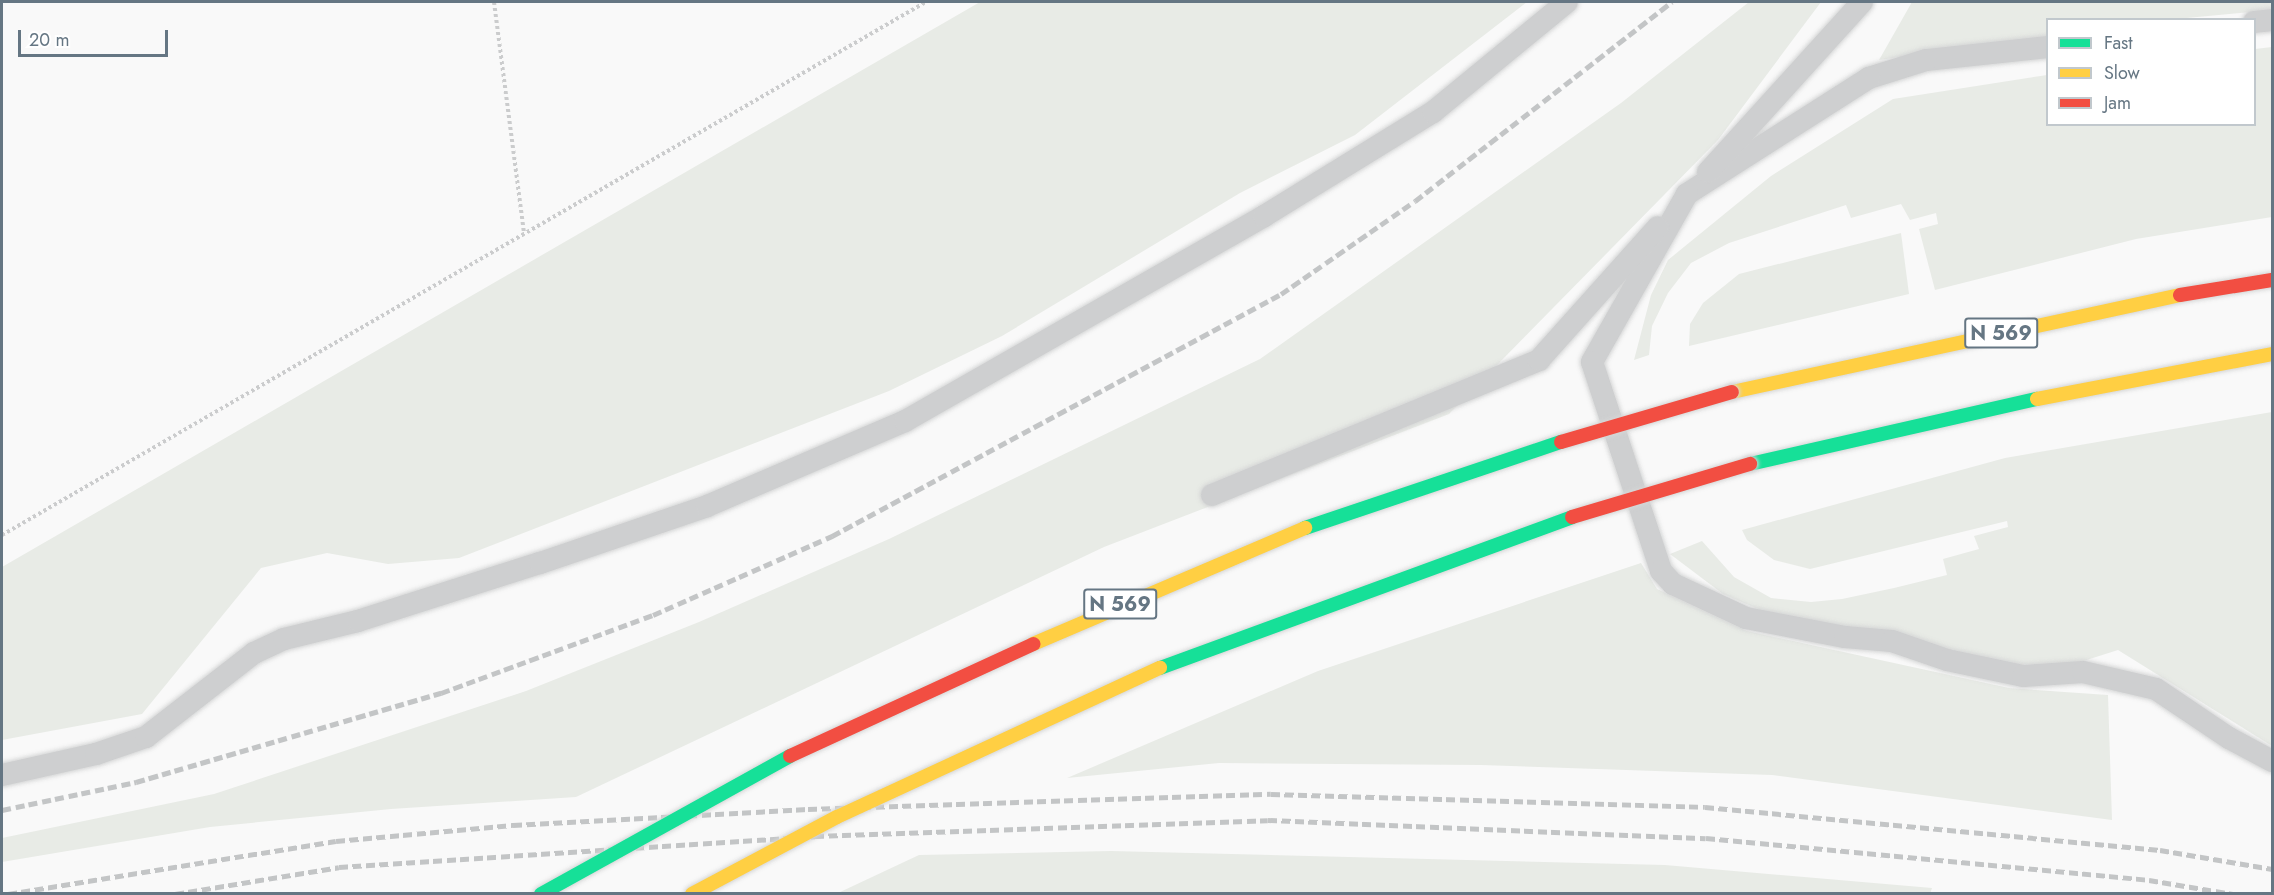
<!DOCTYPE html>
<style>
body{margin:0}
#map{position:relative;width:2274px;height:895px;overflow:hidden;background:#f9f9f9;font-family:Jost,sans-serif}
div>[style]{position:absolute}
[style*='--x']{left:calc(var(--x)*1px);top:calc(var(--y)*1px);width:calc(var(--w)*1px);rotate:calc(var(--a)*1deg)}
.green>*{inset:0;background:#e8ebe6}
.path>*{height:4px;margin-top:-2px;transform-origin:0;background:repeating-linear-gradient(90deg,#cbcccd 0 3px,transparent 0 6px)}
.roads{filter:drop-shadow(0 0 2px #d5d6d6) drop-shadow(0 0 2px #d5d6d6)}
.lane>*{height:22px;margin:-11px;padding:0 11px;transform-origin:11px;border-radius:11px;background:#cecfd0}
.fast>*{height:14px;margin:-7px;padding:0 7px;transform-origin:7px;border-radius:7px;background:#16e098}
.slow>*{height:14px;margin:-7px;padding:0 7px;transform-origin:7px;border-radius:7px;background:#ffcf43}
.jam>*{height:14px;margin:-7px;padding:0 7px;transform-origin:7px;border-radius:7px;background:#f24e42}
.rail>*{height:4.5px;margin-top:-2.25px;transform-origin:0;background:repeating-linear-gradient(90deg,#c3c5c6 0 9px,transparent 0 13.5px)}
.bridges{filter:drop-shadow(0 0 2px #d5d6d6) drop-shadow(0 0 2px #d5d6d6)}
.fast-bridge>*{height:14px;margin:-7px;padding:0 7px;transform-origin:7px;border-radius:7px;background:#16e098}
.slow-bridge>*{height:14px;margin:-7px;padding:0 7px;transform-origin:7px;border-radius:7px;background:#ffcf43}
.jam-bridge>*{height:14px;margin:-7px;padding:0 7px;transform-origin:7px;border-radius:7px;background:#f24e42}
span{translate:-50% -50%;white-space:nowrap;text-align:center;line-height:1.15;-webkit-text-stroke:6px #fff;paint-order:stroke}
.shield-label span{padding:2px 4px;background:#fff;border:2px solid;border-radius:4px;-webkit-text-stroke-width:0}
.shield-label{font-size:20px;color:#657683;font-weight:700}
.frame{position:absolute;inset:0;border:3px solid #657683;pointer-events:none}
.legend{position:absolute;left:2046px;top:18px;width:210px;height:108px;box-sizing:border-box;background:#fff;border:2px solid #c1c8cd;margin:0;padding:8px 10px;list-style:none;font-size:18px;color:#657683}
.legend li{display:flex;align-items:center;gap:12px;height:30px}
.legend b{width:30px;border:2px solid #c1c8cd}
.scale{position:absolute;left:18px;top:30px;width:150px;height:27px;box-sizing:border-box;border:3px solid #657683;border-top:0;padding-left:8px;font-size:18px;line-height:21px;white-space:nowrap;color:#657683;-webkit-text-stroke:4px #fff;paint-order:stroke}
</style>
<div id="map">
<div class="green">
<i style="clip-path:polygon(980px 2px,1527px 2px,1355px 135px,1240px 193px,1002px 336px,889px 391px,459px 558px,388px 564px,327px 553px,261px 568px,142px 714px,2px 740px,2px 567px)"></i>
<i style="clip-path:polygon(1749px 2px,1821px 2px,1718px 140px,1449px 414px,1104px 547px,576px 797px,391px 809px,210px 827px,2px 862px,2px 838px,214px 794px,526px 691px,699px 622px,889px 539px,1260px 359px,1621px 103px)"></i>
<i style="clip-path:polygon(1912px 2px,2272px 2px,2272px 10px,2176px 19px,2048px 20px,2047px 36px,1879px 60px)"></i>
<i style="clip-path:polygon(2272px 47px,2272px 217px,2136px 239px,1935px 290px,1919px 229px,1938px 224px,1936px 213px,1910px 220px,1901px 204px,1851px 218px,1846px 205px,1729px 243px,1691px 263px,1668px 293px,1652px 326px,1649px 355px,1634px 360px,1651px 295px,1668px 260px,1771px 176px,1893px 99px,2047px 75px,2048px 124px,2254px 124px,2255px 49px)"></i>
<i style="clip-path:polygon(1901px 233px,1909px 294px,1689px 346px,1690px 324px,1703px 303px,1739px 274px)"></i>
<i style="clip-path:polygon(2272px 412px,2272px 746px,2118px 650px,2074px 664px,1997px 664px,1763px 611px,1723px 594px,1670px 554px,1702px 541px,1734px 577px,1771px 598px,1811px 602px,1842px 599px,1894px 588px,1947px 575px,1943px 559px,1979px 549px,1974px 536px,2008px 527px,2007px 521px,1810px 569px,1774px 560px,1747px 540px,1742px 530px,2005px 458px)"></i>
<i style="clip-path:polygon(1641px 563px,1657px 589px,1747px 631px,2009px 688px,2108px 695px,2112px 820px,1772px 775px,1481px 765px,1219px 763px,1067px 778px,1318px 671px)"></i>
<i style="clip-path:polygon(1111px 851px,1665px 865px,1932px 888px,1930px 894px,838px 893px,919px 855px)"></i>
</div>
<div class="path">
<i style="--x:494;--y:2;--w:233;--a:82.6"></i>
<i style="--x:2;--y:535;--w:1067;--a:-29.98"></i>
</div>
<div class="roads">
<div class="lane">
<i style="--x:2254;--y:22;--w:18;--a:-6"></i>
<i style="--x:2048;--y:47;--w:123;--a:173.9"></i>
<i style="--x:1926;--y:60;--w:60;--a:162.5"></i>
<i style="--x:1869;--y:78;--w:216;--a:147.5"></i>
<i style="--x:1687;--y:194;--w:193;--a:119.5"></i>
<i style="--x:1592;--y:362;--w:220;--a:71.7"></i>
<i style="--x:1661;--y:571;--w:18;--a:47"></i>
<i style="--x:1673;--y:584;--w:81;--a:25"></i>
<i style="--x:1746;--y:618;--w:101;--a:10.9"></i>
<i style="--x:1845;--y:637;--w:47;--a:4.9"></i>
<i style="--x:1892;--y:641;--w:58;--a:19.1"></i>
<i style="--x:1947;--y:660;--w:78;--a:11.9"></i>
<i style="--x:2023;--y:676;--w:60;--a:-3.8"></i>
<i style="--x:2083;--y:672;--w:75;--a:13.1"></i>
<i style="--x:2156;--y:689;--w:88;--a:33.9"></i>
<i style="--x:2229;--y:738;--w:49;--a:28.1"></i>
<i style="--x:1708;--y:172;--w:229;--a:-47.8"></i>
<i style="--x:1212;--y:495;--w:354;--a:-22.4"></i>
<i style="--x:1539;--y:360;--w:178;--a:-48.2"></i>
<i style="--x:2;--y:775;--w:96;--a:-12.6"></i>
<i style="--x:96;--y:754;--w:53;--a:-18.8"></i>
<i style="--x:146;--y:737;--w:137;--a:-37.9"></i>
<i style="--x:254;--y:653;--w:33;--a:-25"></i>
<i style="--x:284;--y:639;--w:76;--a:-13.7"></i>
<i style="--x:358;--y:621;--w:191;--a:-17.7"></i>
<i style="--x:540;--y:563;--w:176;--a:-18.8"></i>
<i style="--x:707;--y:506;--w:215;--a:-23.2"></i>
<i style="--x:905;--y:421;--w:413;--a:-29.7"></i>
<i style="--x:1264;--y:216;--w:198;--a:-31.6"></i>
<i style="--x:1433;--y:112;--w:173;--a:-39.4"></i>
</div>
<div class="fast">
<i style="--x:1750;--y:464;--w:294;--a:-12.8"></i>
</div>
<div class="slow">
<i style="--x:1732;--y:392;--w:458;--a:-12.2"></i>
<i style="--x:2037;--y:399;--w:239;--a:-10.8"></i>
</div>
<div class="jam">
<i style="--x:2180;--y:295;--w:93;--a:-9.3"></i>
</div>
</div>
<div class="rail">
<i style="--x:2;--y:810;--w:137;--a:-11.8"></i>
<i style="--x:136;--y:782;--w:318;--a:-16.3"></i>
<i style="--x:441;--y:693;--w:226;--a:-20.2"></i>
<i style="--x:653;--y:615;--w:196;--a:-23.8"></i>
<i style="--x:832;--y:536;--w:510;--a:-28.32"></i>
<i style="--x:1281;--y:294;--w:163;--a:-34.8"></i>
<i style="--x:1415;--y:201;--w:325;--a:-37.8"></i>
<i style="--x:8;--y:894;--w:332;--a:-9.2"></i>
<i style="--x:336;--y:841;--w:178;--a:-5.2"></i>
<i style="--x:513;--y:825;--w:295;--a:-3.1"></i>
<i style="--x:808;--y:809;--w:463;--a:-1.9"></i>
<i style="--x:1271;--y:794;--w:434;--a:1.7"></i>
<i style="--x:1705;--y:807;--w:457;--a:5.4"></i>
<i style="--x:2160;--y:850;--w:114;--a:9.6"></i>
<i style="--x:175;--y:894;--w:166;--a:-9.3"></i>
<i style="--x:339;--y:867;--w:477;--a:-3.7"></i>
<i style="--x:815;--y:836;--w:453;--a:-2"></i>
<i style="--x:1268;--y:820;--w:438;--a:2.4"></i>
<i style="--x:1706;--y:838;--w:445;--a:5.4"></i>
<i style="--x:2149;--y:880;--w:85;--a:9.5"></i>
</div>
<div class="bridges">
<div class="fast-bridge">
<i style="--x:1305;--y:528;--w:270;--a:-18.6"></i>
<i style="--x:1160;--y:668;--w:439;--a:-20.1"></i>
<i style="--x:541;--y:894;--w:285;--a:-29"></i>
</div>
<div class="slow-bridge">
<i style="--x:1033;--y:644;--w:296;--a:-23.1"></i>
<i style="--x:692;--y:894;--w:164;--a:-28"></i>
<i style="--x:837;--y:817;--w:356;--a:-24.8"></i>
</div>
<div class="jam-bridge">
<i style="--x:1561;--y:442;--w:178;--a:-16.3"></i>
<i style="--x:1572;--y:517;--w:186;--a:-16.6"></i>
<i style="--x:790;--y:756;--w:268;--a:-24.7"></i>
</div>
</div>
<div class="shield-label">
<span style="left:2001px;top:333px">N 569</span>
<span style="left:1120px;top:604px">N 569</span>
</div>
<div class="frame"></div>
<ul class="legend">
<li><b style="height:8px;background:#16e098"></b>Fast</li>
<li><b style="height:8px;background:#ffcf43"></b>Slow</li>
<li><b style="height:8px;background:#f24e42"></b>Jam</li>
</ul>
<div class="scale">20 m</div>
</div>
